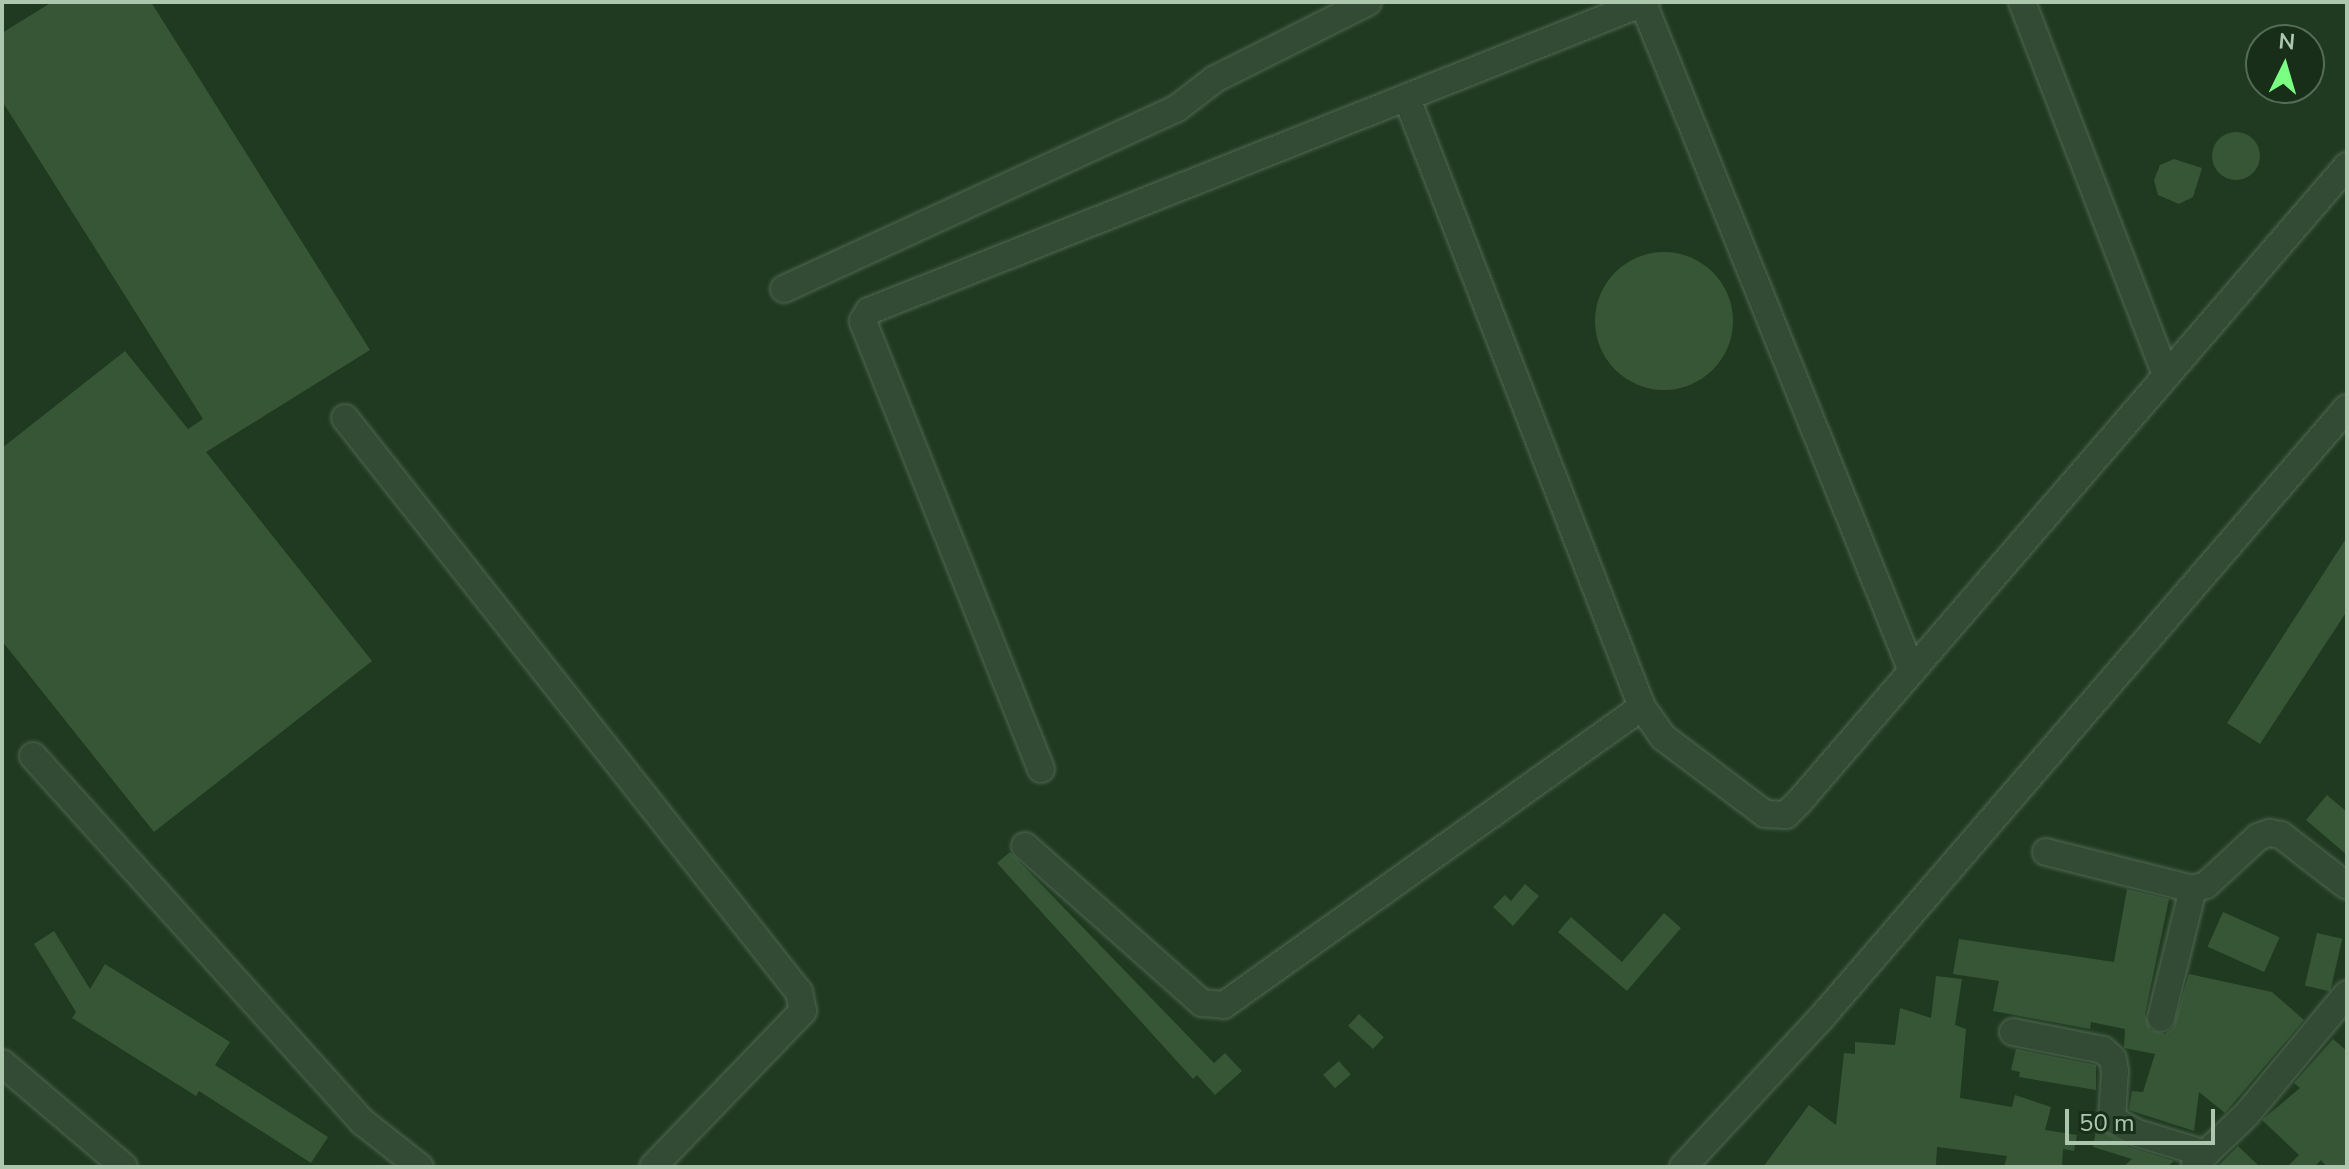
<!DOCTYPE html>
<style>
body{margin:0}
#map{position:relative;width:2349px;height:1169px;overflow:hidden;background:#1f3a20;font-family:"Nunito Sans",sans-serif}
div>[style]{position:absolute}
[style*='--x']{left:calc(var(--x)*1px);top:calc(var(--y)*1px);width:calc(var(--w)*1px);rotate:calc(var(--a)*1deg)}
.building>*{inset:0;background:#365636;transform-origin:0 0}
.round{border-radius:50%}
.roads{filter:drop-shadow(0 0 2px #506852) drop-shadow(0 0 2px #506852)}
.minor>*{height:26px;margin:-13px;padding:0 13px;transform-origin:13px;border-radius:13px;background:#334a34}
span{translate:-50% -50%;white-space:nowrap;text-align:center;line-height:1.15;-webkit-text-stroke:6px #182e19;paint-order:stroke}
.frame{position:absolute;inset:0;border:4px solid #adc7af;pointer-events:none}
.north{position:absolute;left:2245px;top:24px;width:80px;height:80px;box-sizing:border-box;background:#182e19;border:2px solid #546b55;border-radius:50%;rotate:5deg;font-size:22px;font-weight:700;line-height:32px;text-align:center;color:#adc7af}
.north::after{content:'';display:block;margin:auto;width:28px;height:36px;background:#7aff82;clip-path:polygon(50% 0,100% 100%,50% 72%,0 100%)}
.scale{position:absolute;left:2065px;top:1109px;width:150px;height:36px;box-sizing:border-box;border:4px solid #adc7af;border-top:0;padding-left:10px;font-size:24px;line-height:28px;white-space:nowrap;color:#adc7af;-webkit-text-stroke:6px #182e19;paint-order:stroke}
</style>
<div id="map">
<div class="building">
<i style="clip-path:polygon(52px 2px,151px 2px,370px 350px,206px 452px,372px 661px,154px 832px,2px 641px,2px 448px,125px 351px,188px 429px,203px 419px,2px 101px,2px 33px)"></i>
<i class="round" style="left:2212px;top:132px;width:48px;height:48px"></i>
<i style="clip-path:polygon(2174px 159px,2202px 168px,2193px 197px,2179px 204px,2158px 195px,2154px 180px,2160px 165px)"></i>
<i class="round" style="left:1595px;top:252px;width:138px;height:138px"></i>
<i style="clip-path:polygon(2347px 537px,2347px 611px,2260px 744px,2227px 723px)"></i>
<i style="clip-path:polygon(2327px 795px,2347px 812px,2347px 855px,2306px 820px)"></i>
<i style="clip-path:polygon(1010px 852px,1214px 1063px,1225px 1053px,1242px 1071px,1215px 1095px,1197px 1075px,1193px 1079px,997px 863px)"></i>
<i style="clip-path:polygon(1525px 884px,1539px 896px,1513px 926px,1493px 907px,1505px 895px,1511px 901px)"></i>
<i style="clip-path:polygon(2127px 889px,2169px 899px,2145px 1014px,2151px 1030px,2165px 1034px,2173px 1028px,2189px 974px,2272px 992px,2304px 1020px,2225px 1113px,2199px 1092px,2194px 1131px,2129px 1110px,2132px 1091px,2143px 1092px,2155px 1054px,2124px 1048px,2125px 1029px,2091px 1022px,2090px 1029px,1993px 1011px,1999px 981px,1953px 974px,1959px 939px,2114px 962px)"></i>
<i style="left:2223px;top:912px;width:62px;height:38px;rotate:24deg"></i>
<i style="clip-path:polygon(1664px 913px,1681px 928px,1627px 991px,1558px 932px,1571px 917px,1622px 962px)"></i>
<i style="clip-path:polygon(54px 931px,90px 989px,105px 964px,230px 1042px,215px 1065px,328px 1137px,311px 1163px,199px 1091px,196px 1096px,72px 1018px,76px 1012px,34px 944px)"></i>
<i style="left:2317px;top:933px;width:26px;height:54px;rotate:13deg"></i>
<i style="clip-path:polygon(1936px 976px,1962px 979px,1955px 1025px,1966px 1029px,1960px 1098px,2012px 1107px,2015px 1095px,2051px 1107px,2045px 1130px,2077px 1135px,2074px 1151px,2063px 1149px,2062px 1167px,2004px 1167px,2007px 1156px,1937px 1147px,1936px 1165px,1763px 1167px,1809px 1105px,1836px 1125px,1844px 1053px,1855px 1054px,1855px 1042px,1895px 1045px,1900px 1008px,1931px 1018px)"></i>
<i style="left:1359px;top:1014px;width:34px;height:16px;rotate:43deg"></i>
<i style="clip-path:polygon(2333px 1039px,2347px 1051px,2347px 1167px,2327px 1167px,2321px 1160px,2314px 1167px,2287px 1167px,2299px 1155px,2262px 1120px,2300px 1088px,2294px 1083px)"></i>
<i style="clip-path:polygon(2016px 1049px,2096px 1065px,2096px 1090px,2019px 1077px,2020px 1072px,2011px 1070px)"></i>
<i style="left:1339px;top:1061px;width:18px;height:21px;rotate:49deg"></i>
<i style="clip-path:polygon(2097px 1125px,2129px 1147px,2174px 1161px,2167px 1167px,2123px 1167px,2132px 1159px,2093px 1147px)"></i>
<i style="clip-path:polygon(2238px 1146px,2260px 1167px,2217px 1167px)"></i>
</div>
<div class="roads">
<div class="minor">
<i style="--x:2022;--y:2;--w:400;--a:68.9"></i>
<i style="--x:1643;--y:3;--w:720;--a:68.07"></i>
<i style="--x:1408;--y:101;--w:650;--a:68.89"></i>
<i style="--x:1642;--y:707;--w:37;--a:55"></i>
<i style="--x:1663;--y:737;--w:128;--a:37"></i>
<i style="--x:1765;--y:814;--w:21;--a:3"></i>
<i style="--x:1786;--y:815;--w:18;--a:-45"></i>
<i style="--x:1799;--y:802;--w:840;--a:-49.25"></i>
<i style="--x:784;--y:289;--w:431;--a:-24.7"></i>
<i style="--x:1176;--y:109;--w:49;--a:-37.6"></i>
<i style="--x:1215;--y:79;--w:171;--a:-26.7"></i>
<i style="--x:345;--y:418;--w:732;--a:51.66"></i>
<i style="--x:799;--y:992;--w:19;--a:78"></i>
<i style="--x:803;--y:1011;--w:216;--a:133.9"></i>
<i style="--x:33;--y:756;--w:494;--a:48"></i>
<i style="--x:364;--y:1123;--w:71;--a:38.2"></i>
<i style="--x:1041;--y:769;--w:482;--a:-111.7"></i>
<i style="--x:863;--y:321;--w:12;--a:-59"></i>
<i style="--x:869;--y:311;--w:836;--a:-21.69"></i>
<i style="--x:1025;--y:846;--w:237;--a:41.6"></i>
<i style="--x:1202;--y:1003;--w:22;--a:5"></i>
<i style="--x:1224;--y:1005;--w:513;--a:-35.49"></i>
<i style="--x:2046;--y:852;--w:152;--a:14.1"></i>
<i style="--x:2193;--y:889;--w:14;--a:-17"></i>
<i style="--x:2206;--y:885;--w:71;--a:-42.7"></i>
<i style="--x:2258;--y:837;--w:12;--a:-20"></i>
<i style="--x:2269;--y:833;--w:12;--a:9"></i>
<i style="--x:2281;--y:835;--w:83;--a:37.7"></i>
<i style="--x:2161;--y:1018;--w:133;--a:-76.1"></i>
<i style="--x:2013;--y:1032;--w:92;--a:11.3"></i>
<i style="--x:2103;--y:1050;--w:13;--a:42"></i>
<i style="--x:2113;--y:1059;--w:12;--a:81"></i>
<i style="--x:2115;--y:1071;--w:48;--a:93.6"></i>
<i style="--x:2112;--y:1119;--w:29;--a:29"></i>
<i style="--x:2137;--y:1133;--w:72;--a:16.9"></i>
<i style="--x:2;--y:1063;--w:160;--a:40.4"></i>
<i style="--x:2195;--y:1164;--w:72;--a:-43.9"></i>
<i style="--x:2247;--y:1114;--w:156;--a:-50.2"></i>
<i style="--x:1683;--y:1167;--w:205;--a:-47.2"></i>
<i style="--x:1822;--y:1017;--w:804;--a:-49.24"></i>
</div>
</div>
<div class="frame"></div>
<div class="north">N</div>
<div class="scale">50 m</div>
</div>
